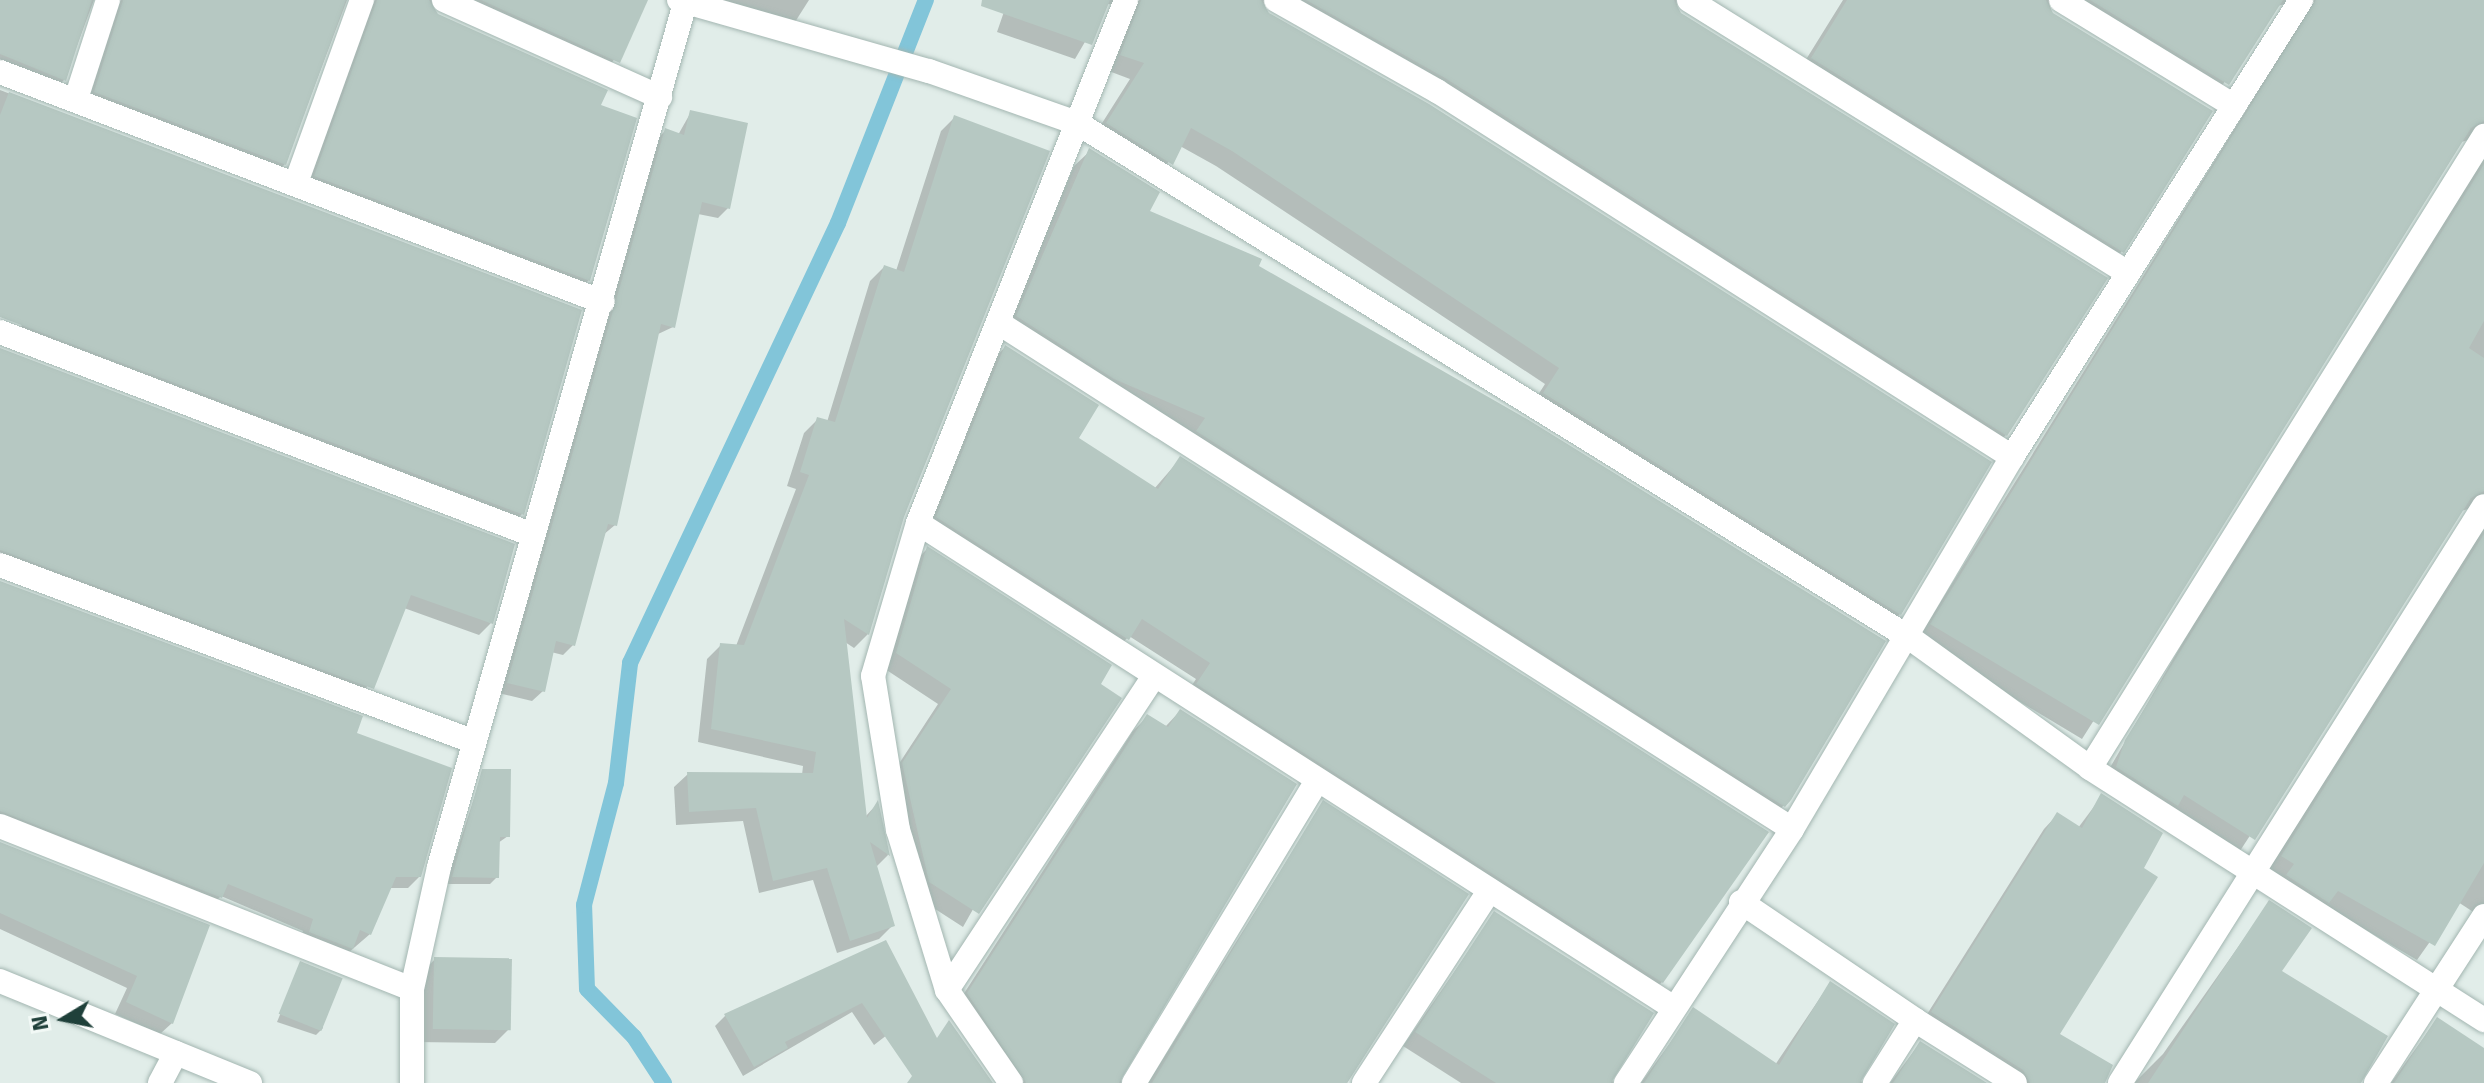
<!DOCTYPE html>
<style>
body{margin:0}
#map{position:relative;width:2484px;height:1083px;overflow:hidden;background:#e1ede9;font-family:"Fira Sans",sans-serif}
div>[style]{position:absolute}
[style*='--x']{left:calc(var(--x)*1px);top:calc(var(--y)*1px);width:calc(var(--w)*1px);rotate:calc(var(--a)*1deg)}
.shadow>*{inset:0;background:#0003}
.stream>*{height:16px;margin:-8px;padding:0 8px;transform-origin:8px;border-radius:8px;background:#82c5d9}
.building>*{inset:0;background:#b6c8c2;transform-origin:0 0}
.roads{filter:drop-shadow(0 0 2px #a3b6b1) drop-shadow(0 0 2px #a3b6b1)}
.street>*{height:24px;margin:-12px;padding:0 12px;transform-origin:12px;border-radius:12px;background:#fff}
.secondary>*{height:24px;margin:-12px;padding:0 12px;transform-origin:12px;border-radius:12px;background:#fff}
span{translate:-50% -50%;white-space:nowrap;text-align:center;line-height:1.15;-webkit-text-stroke:7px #f2f9f6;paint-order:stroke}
.north{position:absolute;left:24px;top:979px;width:80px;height:80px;-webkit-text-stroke:6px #f2f9f6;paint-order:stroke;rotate:260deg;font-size:22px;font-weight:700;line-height:32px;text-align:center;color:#1f403a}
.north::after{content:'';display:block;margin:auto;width:28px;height:36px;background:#1f403a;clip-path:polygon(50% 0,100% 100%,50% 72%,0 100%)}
</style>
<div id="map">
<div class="shadow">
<i style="clip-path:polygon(0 0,94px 0,64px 80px,52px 92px,0 73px)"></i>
<i style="clip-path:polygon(102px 0,347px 0,285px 164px,272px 177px,83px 104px)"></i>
<i style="clip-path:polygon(355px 0,431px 0,436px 15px,599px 106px,589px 280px,576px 292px,303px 188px)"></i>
<i style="clip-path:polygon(441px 0,646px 0,606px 74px)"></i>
<i style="clip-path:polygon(705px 0,809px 0,788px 33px)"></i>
<i style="clip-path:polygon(1008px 0,1676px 0,1679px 14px,2006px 435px,1990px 450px,1429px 93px,1264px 2px,1267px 14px,1900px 614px,1884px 629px,1529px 409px,1545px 384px,1216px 166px,1180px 146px,1156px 179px,1092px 139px,1130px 79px,1106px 70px,1122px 5px,1107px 4px,1075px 59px,997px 32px)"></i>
<i style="clip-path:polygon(1843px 0,2484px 0,2484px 919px,2458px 902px,2417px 960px,2267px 872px,2476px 507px,2461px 511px,2238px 854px,2101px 783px,2477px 138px,2461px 142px,2082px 739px,1917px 640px,2299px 25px,2294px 2px,2277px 6px,2212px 100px,2049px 3px,2122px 251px,2107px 267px,1797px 74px)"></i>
<i style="clip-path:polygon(0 90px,580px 311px,522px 514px,509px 527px,16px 339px,31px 302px,0 290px)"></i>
<i style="clip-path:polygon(691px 112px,728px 208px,718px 218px,698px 214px,673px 327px,656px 335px,615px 525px,603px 535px,573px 645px,563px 655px,551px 652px,543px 691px,532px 701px,498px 693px,656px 140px,666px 130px,678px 135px)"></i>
<i style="clip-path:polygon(955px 117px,902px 517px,868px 634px,854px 648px,845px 642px,865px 817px,877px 804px,888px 855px,875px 868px,893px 925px,879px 939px,837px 953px,813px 880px,759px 893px,743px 821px,676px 825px,674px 787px,688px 774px,802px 775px,803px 766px,698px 742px,707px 659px,721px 645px,736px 646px,796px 489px,787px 486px,804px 433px,818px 419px,827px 422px,870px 281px,884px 267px,896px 271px,941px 131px)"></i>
<i style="clip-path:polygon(1090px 151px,1148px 212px,1257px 267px,1790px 799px,1768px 821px,1002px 332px,1074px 166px)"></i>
<i style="clip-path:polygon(1005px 347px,1076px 439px,1154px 489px,1180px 459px,1662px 982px,1646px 998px,1182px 700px,1196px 679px,1129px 636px,1111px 655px,922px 533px,990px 363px)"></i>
<i style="clip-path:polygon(0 363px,491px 623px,479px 635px,404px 608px,361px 699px,0 565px)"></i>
<i style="clip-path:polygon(927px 549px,1110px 666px,963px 927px,915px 896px,889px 779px,938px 704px,882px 667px,913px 563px)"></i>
<i style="clip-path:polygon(0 583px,354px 735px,420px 876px,408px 888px,390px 888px,370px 934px,340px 960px,299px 944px,303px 931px,221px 896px,209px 908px,0 826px)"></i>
<i style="clip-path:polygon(1180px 711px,1121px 1083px,1005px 1083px,954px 1009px,1133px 731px,1147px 717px,1166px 726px)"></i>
<i style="clip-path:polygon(483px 771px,508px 836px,498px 843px,497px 877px,490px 884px,446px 884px)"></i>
<i style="clip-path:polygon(2102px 796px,2057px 1034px,2103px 1083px,2008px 1083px,1919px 1027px,2044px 829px,2057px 815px,2078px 828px)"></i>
<i style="clip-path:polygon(1323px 803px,1466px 895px,1347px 1083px,1148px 1083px)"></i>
<i style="clip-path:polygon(0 844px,208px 926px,172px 1023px,160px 1034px,115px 1014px,127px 988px,0 929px)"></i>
<i style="clip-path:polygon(2269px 903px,2279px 972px,2360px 1083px,2134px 1083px,2163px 1054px)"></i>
<i style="clip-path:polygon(1495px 913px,1611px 1075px,1613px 1083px,1461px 1083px,1403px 1046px)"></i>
<i style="clip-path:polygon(886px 943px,909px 1018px,874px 1045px,852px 1012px,743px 1076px,715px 1026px,725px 1016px)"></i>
<i style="clip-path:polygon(435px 959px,509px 1029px,495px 1043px,414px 1042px,421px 974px)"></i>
<i style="clip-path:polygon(301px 963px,323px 1028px,316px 1035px,277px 1022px)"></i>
<i style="clip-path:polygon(1830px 983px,1862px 1083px,1641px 1083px,1694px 1010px,1775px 1065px)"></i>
<i style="clip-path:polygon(2437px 1019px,2484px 1050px,2484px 1083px,2391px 1083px)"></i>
<i style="clip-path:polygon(1920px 1043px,1983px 1083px,1890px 1083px)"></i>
</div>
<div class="stream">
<i style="--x:664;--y:1083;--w:55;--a:-123.1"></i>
<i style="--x:634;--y:1037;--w:67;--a:-134.4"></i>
<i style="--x:587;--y:989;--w:84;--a:-92"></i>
<i style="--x:584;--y:905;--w:126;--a:-75.3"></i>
<i style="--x:616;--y:783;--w:121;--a:-83.3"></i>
<i style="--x:630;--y:663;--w:487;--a:-64.7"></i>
<i style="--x:838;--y:223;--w:240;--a:-68.5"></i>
</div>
<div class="building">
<i style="clip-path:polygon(0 0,92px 0,66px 81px,0 54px)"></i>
<i style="clip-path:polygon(123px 0,346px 0,286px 165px,94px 92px)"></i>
<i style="clip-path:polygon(377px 0,429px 0,438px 14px,608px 90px,601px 105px,637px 118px,590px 281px,314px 176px)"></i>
<i style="clip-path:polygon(481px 0,648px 0,620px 63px)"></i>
<i style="clip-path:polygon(982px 0,1110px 0,1092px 45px,981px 6px)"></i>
<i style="clip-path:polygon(1141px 0,1261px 0,1269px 13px,1429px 104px,1992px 462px,1901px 615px,1543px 393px,1559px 368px,1232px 151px,1191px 128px,1173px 165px,1106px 123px,1144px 63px,1120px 55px)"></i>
<i style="clip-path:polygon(1306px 0,1674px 0,1681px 13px,2108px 278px,2007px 436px,1445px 78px)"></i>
<i style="clip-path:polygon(1847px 0,2046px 0,2053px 13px,2213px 111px,2124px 253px,1811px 58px)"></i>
<i style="clip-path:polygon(2090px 0,2283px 0,2229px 85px)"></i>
<i style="clip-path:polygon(2316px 0,2484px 0,2484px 121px,2471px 128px,2099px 725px,1930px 624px)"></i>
<i style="clip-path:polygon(9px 92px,582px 310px,524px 515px,0 317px,0 115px)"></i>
<i style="clip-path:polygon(690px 110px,748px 123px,730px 209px,702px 202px,675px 328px,661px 324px,617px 526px,608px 524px,575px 646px,556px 641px,545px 692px,507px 683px,665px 128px,684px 135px)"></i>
<i style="clip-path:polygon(954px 115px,1050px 151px,904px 517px,869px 635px,844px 619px,867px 818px,878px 800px,890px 856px,870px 842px,895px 926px,850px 941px,827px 868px,773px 881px,756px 808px,689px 812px,687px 772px,813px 773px,816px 752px,711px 729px,720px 643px,744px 645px,809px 475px,800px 472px,817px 417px,835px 422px,884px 265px,904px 272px)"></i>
<i style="clip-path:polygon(1089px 148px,1160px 192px,1150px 211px,1262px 259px,1259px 266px,1527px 419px,1886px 641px,1791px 800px,1785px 807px,1196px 431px,1205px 418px,1114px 379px,1016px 316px)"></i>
<i style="clip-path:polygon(2484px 164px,2484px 321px,2469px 348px,2484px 358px,2484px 491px,2471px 498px,2255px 840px,2184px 795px,2178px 806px,2116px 767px,2125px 740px)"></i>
<i style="clip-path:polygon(1005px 345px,1099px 405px,1079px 438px,1158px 489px,1180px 456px,1769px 832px,1663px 983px,1196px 684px,1210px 663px,1142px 619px,1129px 640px,936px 517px)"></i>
<i style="clip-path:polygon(0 348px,515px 544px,493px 624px,411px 595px,374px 689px,0 550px)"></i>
<i style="clip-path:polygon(2484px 534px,2484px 863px,2435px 946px,2338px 891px,2329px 903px,2286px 875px,2294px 864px,2281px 856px)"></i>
<i style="clip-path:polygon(927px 546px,1112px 665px,1101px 684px,1122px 698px,979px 914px,929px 882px,902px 763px,951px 689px,896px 653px)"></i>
<i style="clip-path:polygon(0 581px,363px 716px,357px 733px,452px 768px,421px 877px,396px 877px,371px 935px,360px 930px,353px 949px,309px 932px,313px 919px,228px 884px,222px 898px,0 811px)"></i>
<i style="clip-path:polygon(1180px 709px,1297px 784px,1119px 1083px,1026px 1083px,967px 993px,1147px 714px,1168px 727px)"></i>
<i style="clip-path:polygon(482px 769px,511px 769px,510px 837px,500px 837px,499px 878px,452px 877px)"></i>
<i style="clip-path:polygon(2101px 793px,2163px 833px,2144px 868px,2158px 877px,2060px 1034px,2113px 1065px,2105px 1083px,2030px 1083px,2023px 1070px,1931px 1012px,2057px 812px,2082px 828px)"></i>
<i style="clip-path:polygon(1323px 800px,1469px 894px,1347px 1083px,1152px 1083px)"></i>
<i style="clip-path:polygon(0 842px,210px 925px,173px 1024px,126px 1002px,137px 976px,0 913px)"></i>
<i style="clip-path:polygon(2269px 900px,2312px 928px,2282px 971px,2388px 1036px,2361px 1083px,2148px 1083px)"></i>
<i style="clip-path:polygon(1494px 911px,1654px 1013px,1611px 1083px,1496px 1083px,1415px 1032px)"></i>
<i style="clip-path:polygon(886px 940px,937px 1038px,949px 1020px,993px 1083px,907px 1083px,912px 1076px,862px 1003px,785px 1042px,788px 1048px,754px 1067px,724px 1014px)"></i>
<i style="left:434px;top:957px;width:78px;height:72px;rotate:1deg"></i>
<i style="left:300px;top:961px;width:46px;height:57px;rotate:22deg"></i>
<i style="clip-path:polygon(1830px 981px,1895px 1024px,1860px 1083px,1644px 1083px,1693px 1007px,1779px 1065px)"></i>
<i style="clip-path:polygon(2437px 1017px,2484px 1048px,2484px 1083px,2394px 1083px)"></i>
<i style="clip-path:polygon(1920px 1041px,1987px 1083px,1893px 1083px)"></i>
</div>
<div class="roads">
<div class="street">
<i style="--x:444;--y:0;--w:237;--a:24.2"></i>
<i style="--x:679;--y:0;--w:260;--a:15.9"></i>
<i style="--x:929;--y:71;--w:157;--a:19.4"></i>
<i style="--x:1077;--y:123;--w:979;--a:31.73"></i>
<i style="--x:1910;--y:638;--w:222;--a:35.8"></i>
<i style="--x:2090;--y:768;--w:468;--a:32.6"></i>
<i style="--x:1276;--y:0;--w:185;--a:29.5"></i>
<i style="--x:1437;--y:91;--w:682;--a:32.48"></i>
<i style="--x:1689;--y:0;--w:517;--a:31.88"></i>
<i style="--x:2061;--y:0;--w:203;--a:31.5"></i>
<i style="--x:0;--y:72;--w:645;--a:20.88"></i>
<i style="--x:76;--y:99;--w:104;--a:-72.1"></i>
<i style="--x:296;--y:183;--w:195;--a:-70.2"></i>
<i style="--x:1002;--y:325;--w:937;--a:32.54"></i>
<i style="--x:0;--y:332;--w:570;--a:20.85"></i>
<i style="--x:918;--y:523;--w:898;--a:32.68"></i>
<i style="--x:0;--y:565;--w:504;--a:20.45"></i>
<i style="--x:2090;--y:768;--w:745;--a:-58.06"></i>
<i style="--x:0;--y:826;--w:443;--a:21.6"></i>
<i style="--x:1741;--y:902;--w:210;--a:34.1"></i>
<i style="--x:1915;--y:1020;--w:75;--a:122.4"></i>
<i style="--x:0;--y:981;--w:270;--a:22.2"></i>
<i style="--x:947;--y:990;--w:374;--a:-56.6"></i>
<i style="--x:1915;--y:1020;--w:118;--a:32.2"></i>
<i style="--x:160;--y:1083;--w:34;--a:-62"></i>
<i style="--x:412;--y:1083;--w:94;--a:-90"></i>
<i style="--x:412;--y:989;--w:125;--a:-77.5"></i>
<i style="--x:439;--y:867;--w:901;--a:-74.1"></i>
<i style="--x:1011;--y:1083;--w:113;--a:-124.5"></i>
<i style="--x:947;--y:990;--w:167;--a:-107"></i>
<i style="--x:898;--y:830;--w:156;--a:-99.2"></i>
<i style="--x:873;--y:676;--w:159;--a:-73.6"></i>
<i style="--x:918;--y:523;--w:563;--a:-68.31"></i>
<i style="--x:1134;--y:1083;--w:353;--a:-58.8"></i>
<i style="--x:1364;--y:1083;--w:230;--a:-56.9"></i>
<i style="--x:2120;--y:1083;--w:682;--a:-57.75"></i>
<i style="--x:2376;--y:1083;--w:199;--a:-57.1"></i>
</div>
<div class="secondary">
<i style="--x:1626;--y:1083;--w:303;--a:-56.8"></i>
<i style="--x:1792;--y:829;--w:432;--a:-59.4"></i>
<i style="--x:2012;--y:457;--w:541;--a:-57.69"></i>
</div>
</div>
<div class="north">N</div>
</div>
